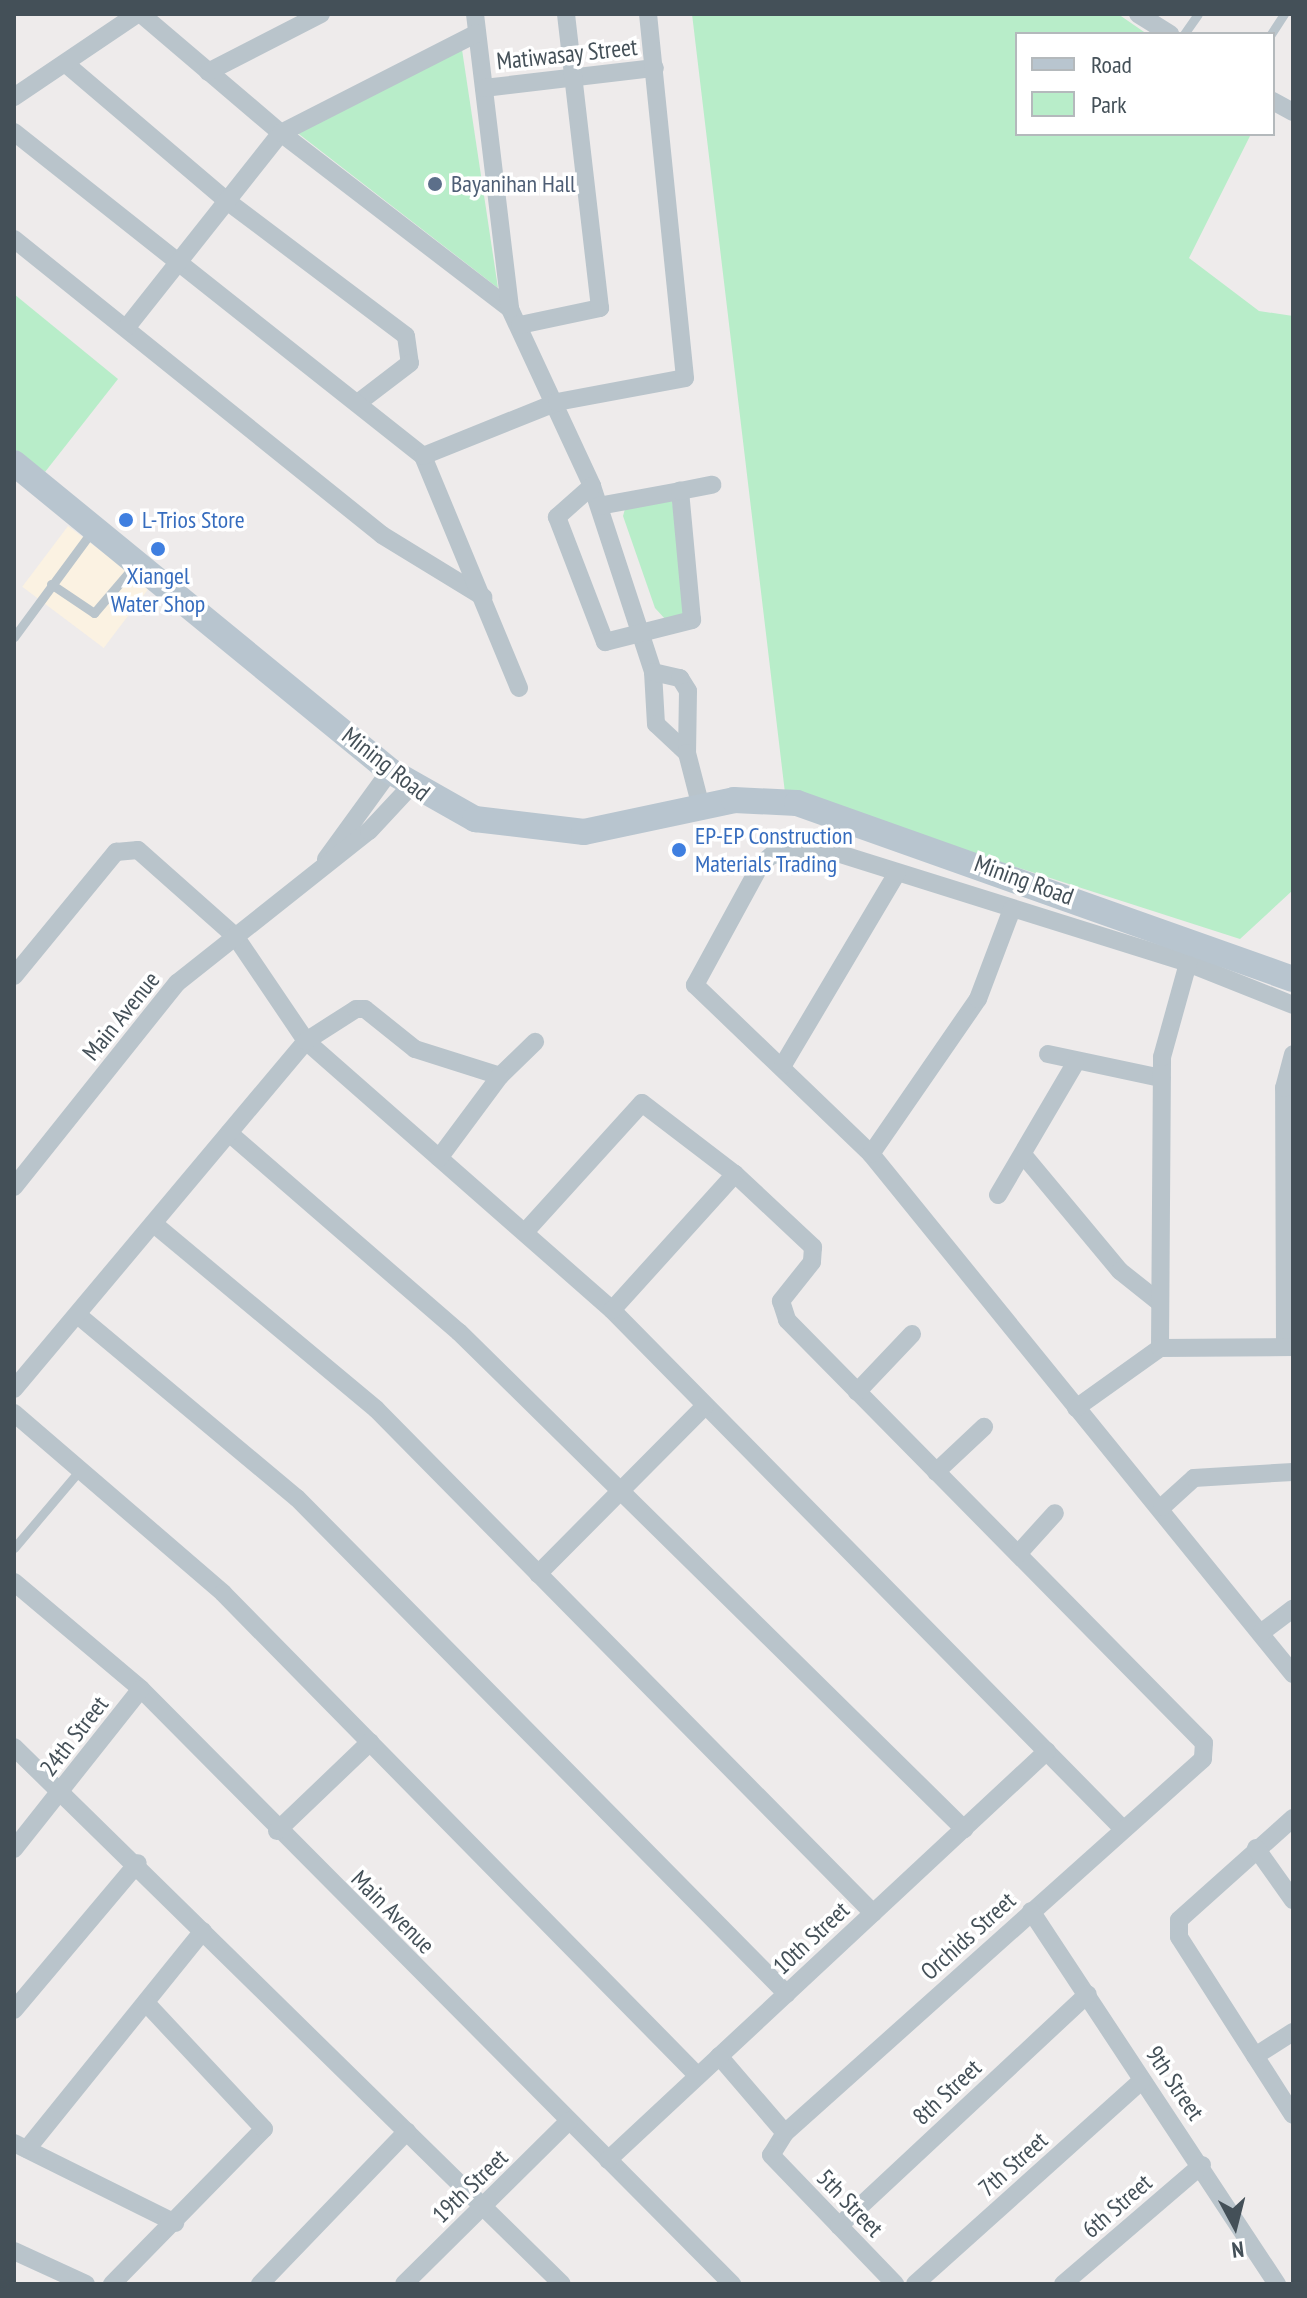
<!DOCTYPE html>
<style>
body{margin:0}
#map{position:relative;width:1307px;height:2298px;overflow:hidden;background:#eeebeb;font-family:"PT Sans Narrow",sans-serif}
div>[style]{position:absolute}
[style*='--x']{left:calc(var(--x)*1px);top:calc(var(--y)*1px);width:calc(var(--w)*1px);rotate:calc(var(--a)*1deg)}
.commercial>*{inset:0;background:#fbf2e2;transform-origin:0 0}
.green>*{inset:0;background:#b8edc9}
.lane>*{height:9px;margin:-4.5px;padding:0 4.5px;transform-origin:4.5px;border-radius:4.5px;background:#b9c4cb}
.street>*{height:18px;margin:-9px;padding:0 9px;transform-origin:9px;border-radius:9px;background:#b9c4cb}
.secondary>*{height:26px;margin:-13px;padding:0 13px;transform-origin:13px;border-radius:13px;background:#b8c5cf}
.dots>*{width:22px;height:22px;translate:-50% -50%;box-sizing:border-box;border:4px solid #fff;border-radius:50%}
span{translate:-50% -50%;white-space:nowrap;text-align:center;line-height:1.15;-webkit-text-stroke:7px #fff;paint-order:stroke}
.street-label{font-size:24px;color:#445058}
.service-label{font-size:24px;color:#4e5e75}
.left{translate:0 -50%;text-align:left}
.shop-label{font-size:24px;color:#366cbe}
.frame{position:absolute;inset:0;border:16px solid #445058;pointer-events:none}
.legend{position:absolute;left:1015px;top:32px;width:260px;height:104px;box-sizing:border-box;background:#fff;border:2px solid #b4b9bc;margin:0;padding:10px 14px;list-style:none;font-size:24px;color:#445058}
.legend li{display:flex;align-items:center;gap:16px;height:40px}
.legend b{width:40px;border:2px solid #b4b9bc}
.north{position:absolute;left:1195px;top:2186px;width:80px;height:80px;-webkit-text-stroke:6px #fff;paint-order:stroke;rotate:173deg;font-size:22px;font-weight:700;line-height:32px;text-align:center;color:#445058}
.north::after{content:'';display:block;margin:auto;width:28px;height:36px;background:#445058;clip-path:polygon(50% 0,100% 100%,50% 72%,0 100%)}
</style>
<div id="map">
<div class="commercial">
<i style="left:68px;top:526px;width:102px;height:76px;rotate:37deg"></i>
</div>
<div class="green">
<i style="clip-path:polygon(692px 14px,1118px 14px,1147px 34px,1017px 34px,1017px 134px,1251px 134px,1189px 258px,1259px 311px,1293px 316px,1293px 890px,1240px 939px,785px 793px)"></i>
<i style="clip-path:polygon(461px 43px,498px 288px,295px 131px)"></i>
<i style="clip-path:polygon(14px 294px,118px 379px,45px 472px,14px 449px)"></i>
<i style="clip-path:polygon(672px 501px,692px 615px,666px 620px,655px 608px,623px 516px,625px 509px)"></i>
</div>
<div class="lane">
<i style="--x:1184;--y:34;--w:24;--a:-55"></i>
<i style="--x:1271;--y:34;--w:24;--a:-57"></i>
<i style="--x:51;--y:584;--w:52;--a:34"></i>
<i style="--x:94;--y:613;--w:63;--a:-49.5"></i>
<i style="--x:14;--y:637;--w:133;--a:-53.6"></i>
<i style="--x:14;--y:1548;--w:101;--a:-49.8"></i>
</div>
<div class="street">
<i style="--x:141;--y:14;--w:184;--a:40.4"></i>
<i style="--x:281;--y:133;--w:289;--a:37.5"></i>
<i style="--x:510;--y:309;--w:195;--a:65.1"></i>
<i style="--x:592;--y:486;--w:196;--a:71.8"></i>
<i style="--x:653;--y:672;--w:52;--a:86.7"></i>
<i style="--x:656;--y:724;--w:42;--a:43.1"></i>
<i style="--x:475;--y:14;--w:297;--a:83.2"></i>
<i style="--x:1138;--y:14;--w:38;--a:32"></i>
<i style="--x:66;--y:64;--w:211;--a:40.4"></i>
<i style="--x:227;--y:201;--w:224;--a:37"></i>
<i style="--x:406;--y:336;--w:27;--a:82"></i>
<i style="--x:410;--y:363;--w:64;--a:142.6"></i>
<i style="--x:208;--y:72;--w:127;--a:-27.2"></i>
<i style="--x:484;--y:88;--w:172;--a:-6.7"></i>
<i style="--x:14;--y:97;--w:148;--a:-34"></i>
<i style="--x:1273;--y:101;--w:23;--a:29"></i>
<i style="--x:14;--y:132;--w:522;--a:38.39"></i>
<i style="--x:14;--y:239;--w:472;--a:38.8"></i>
<i style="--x:382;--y:535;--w:119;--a:31.5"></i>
<i style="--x:520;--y:325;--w:82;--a:-12"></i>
<i style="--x:600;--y:308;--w:296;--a:-96.6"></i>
<i style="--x:127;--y:327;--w:248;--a:-51.6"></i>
<i style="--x:281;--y:133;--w:220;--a:-27"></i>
<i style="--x:592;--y:486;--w:47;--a:138.5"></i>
<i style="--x:557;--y:517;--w:134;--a:69"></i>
<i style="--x:605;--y:642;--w:90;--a:-14.2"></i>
<i style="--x:692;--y:620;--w:130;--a:-95.3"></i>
<i style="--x:680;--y:491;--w:82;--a:169.5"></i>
<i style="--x:680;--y:491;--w:33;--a:-11"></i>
<i style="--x:653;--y:672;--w:28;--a:13"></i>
<i style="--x:680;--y:678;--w:15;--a:58"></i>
<i style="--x:688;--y:691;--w:62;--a:90.9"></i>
<i style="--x:687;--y:753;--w:56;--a:75.5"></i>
<i style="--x:519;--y:688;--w:251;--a:-112.5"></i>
<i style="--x:423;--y:456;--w:144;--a:-21.9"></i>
<i style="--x:557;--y:402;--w:130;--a:-10.6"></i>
<i style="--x:685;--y:378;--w:366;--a:-95.8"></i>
<i style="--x:326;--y:859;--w:109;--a:-54"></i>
<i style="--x:14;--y:976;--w:161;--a:-50.6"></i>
<i style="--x:116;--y:852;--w:22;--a:-5"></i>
<i style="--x:138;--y:850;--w:130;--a:41.6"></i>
<i style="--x:235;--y:936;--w:127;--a:55.9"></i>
<i style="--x:306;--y:1041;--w:407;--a:41.3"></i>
<i style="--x:612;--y:1310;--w:728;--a:45.45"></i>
<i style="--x:1293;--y:1005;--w:113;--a:-158.2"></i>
<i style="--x:1188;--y:963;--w:377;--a:-162.6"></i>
<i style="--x:828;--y:850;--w:56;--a:174.9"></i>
<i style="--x:772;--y:855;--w:14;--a:141"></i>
<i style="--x:761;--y:864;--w:138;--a:118.6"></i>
<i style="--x:695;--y:985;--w:244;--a:43.8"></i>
<i style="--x:871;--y:1154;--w:670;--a:50.94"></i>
<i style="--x:1048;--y:1054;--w:116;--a:12"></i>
<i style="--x:783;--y:1065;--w:223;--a:-59.3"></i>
<i style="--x:500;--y:1076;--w:49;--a:-44.2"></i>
<i style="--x:229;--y:1133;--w:304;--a:40.9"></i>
<i style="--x:459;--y:1332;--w:709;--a:44.54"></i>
<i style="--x:871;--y:1154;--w:188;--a:-55.4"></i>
<i style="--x:978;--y:999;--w:96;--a:-69.3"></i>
<i style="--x:1025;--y:1157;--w:148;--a:50.2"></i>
<i style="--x:1120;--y:1271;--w:50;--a:38.5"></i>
<i style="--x:735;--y:1174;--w:107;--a:43.1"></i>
<i style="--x:813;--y:1247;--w:15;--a:94"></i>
<i style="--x:812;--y:1262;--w:50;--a:128.5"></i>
<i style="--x:781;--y:1301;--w:20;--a:72"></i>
<i style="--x:787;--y:1320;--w:594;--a:45.41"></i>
<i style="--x:1204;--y:1743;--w:16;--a:94"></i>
<i style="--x:1203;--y:1759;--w:561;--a:138.18"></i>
<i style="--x:785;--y:2133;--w:26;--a:122"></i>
<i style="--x:771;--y:2155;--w:179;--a:46.1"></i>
<i style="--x:14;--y:1187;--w:261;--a:-51.4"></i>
<i style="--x:177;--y:983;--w:245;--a:-38.4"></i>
<i style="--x:369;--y:831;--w:62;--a:-47"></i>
<i style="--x:998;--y:1195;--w:152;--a:-59.6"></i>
<i style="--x:154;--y:1224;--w:289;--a:39.8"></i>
<i style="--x:376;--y:1409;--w:708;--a:45.4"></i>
<i style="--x:525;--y:1232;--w:174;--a:-47.8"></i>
<i style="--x:642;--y:1103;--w:117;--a:37.4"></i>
<i style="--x:735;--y:1174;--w:183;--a:132.1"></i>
<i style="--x:79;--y:1316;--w:284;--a:39.9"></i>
<i style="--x:297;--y:1498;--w:697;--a:45.35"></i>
<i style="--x:1285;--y:1347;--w:259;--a:-90.2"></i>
<i style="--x:1284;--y:1088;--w:35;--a:-75"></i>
<i style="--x:1160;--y:1348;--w:291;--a:-89.6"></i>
<i style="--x:1162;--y:1057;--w:98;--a:-74.5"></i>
<i style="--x:14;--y:1389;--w:454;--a:-50"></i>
<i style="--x:306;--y:1041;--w:59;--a:-32.6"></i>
<i style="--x:356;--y:1009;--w:9;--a:0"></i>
<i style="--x:365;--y:1009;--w:64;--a:38.7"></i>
<i style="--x:415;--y:1049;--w:89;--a:17.6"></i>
<i style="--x:500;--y:1076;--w:102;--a:126.6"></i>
<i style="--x:857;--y:1392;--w:80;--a:-46.5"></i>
<i style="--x:1076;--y:1408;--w:103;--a:-35.5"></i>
<i style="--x:1160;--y:1348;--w:133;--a:-0.4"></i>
<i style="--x:14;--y:1413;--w:276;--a:40.7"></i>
<i style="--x:223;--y:1593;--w:677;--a:45.48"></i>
<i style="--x:936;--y:1472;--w:66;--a:-43.2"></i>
<i style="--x:1162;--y:1507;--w:43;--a:-42.2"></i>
<i style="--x:1194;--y:1478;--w:99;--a:-3.5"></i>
<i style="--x:1018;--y:1554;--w:55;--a:-47.9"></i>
<i style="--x:538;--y:1574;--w:237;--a:-45.2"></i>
<i style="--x:14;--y:1582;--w:166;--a:40.1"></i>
<i style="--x:141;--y:1689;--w:839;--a:45.19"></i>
<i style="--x:1262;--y:1632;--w:39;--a:-37"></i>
<i style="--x:14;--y:1747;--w:767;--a:44.42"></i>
<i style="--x:1293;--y:1818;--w:153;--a:138.2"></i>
<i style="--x:1179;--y:1920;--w:17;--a:90"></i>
<i style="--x:1179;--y:1937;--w:211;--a:57.4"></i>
<i style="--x:277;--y:1831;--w:129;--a:-43.7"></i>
<i style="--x:1256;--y:1848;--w:64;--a:54.6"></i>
<i style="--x:14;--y:1849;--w:204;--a:-51.6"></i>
<i style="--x:1031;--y:1911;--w:447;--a:56.6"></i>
<i style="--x:14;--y:2010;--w:192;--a:-49.9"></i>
<i style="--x:719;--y:2056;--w:101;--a:49.4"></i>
<i style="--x:1255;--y:2056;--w:45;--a:-32.3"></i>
<i style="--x:14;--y:2143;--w:180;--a:26.4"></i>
<i style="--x:27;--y:2149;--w:280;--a:-51.1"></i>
<i style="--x:608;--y:2160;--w:600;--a:-42.97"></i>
<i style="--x:839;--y:2226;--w:340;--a:-43"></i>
<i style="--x:14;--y:2251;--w:79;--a:24.6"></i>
<i style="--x:112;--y:2284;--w:217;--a:-45.6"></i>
<i style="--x:264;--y:2129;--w:173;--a:-133.1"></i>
<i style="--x:260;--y:2284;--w:212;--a:-46.1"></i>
<i style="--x:404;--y:2284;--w:232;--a:-44.7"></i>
<i style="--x:915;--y:2284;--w:305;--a:-41.9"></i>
<i style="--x:1063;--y:2284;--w:183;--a:-40.6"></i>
</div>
<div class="secondary">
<i style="--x:14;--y:463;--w:486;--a:39.3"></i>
<i style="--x:390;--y:771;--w:98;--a:29.5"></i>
<i style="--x:475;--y:819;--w:110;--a:6.8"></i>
<i style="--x:584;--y:832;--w:153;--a:-12"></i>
<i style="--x:734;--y:800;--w:63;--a:2.7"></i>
<i style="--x:797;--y:803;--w:526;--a:19.54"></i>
</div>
<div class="dots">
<i style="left:435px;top:184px;background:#5c6f8a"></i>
<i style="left:126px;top:520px;background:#3f7fe0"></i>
<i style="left:158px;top:549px;background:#3f7fe0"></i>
<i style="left:679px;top:850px;background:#3f7fe0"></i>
</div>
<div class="street-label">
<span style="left:567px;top:54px;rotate:-6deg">Matiwasay Street</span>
<span style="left:386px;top:764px;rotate:38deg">Mining Road</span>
<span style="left:1024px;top:880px;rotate:20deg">Mining Road</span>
<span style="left:121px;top:1016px;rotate:-51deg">Main Avenue</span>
<span style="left:74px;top:1736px;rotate:-52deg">24th Street</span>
<span style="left:393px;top:1912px;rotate:45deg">Main Avenue</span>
<span style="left:968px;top:1936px;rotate:-42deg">Orchids Street</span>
<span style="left:811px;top:1938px;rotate:-43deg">10th Street</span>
<span style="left:1175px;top:2083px;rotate:56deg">9th Street</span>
<span style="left:947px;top:2092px;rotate:-43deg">8th Street</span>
<span style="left:1013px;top:2164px;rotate:-42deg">7th Street</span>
<span style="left:470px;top:2186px;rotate:-44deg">19th Street</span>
<span style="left:850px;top:2203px;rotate:46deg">5th Street</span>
<span style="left:1117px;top:2206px;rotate:-41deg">6th Street</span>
</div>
<div class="service-label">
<span class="left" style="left:451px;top:184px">Bayanihan Hall</span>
</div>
<div class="shop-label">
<span class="left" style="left:142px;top:520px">L-Trios Store</span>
<span style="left:158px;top:590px">Xiangel<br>Water Shop</span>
<span class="left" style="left:695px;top:850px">EP-EP Construction<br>Materials Trading</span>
</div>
<div class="frame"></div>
<ul class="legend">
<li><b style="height:10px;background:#b8c5cf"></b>Road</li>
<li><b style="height:22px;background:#b8edc9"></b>Park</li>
</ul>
<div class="north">N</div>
</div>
